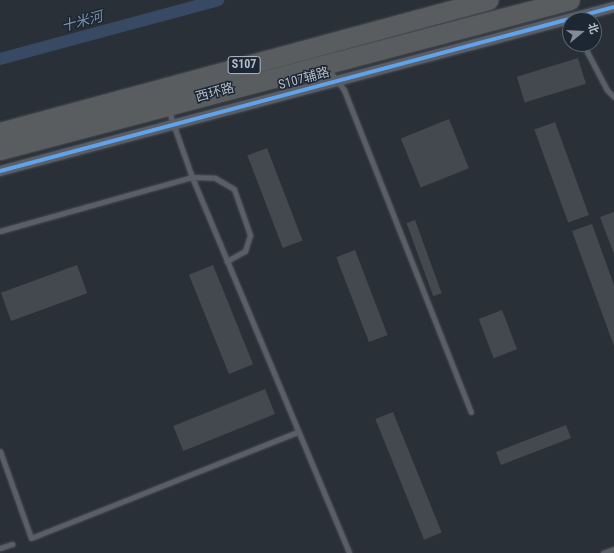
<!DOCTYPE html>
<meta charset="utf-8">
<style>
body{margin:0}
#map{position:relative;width:614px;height:553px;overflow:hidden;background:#2a3038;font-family:"Roboto Condensed","Noto Sans SC",sans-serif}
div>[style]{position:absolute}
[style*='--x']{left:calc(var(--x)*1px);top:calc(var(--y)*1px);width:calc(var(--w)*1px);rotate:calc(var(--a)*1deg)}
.canal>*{height:12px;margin:-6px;padding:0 6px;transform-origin:6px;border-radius:6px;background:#384963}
.building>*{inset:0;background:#444950;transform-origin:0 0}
.roads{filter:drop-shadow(0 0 1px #484c53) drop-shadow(0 0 1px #484c53)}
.lane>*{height:5px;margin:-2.5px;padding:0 2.5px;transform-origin:2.5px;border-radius:2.5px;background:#5a5e66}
.street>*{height:10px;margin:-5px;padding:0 5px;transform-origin:5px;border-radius:5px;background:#5a5e66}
.highway>*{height:19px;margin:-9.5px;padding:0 9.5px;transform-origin:9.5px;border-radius:9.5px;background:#5a5d60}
.cycleway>*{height:4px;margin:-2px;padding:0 2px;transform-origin:2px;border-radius:2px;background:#60a3ed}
span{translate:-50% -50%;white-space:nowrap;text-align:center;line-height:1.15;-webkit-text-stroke:3px #1d2633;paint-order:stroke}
.shield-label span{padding:1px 3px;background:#1d2633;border:1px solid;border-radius:3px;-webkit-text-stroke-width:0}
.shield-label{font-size:12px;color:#b4bcc9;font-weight:700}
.street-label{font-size:13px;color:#b4bcc9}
.water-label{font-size:14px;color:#7c92b1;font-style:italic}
.north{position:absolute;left:562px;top:12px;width:40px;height:40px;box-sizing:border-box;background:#1d2633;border:1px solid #59626f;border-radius:50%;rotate:72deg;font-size:11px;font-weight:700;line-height:16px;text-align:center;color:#b4bcc9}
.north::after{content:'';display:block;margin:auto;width:14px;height:18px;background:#848b96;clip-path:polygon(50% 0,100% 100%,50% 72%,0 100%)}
</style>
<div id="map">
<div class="canal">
<i style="--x:0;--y:59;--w:226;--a:-15.1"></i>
</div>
<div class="building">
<i style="left:578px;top:58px;width:27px;height:64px;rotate:73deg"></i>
<i style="left:449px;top:119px;width:53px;height:52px;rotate:68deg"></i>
<i style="left:555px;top:122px;width:99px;height:22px;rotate:70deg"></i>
<i style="left:267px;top:148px;width:99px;height:21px;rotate:69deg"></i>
<i style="clip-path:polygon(614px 212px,614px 254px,600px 217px)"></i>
<i style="left:415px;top:220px;width:78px;height:9px;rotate:70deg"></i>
<i style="clip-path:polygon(592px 224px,614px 285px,614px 346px,572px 231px)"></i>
<i style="left:355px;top:250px;width:91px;height:20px;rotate:69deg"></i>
<i style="left:77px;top:265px;width:30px;height:81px;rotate:70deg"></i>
<i style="left:213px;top:265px;width:107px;height:26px;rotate:68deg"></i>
<i style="left:502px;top:310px;width:42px;height:25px;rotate:69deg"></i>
<i style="left:265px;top:389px;width:27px;height:99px;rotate:68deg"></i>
<i style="left:393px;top:412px;width:130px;height:19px;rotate:68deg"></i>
<i style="left:566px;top:425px;width:14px;height:75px;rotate:69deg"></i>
</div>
<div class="roads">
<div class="lane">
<i style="--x:583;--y:44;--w:52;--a:62.4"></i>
<i style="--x:607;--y:90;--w:10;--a:45"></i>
<i style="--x:327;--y:68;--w:28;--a:52"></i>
<i style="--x:344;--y:90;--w:346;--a:68.5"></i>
<i style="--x:168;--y:109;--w:72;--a:70.6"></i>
<i style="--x:192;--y:177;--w:407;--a:67.3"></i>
<i style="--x:0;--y:231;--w:199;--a:-15.7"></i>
<i style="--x:192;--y:177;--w:23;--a:2"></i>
<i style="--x:215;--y:178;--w:22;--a:30"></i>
<i style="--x:234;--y:189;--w:49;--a:70.8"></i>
<i style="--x:250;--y:235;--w:17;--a:107"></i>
<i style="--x:245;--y:251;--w:21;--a:151"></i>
<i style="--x:0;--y:451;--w:92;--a:70.4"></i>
<i style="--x:31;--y:538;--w:287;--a:-21.7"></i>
<i style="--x:0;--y:548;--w:13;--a:-18"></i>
<i style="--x:603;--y:553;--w:12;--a:-20"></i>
</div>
<div class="street">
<i style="--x:0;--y:171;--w:636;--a:-14.95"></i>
</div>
<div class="highway">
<i style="--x:0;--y:132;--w:506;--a:-15.14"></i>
<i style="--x:0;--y:150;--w:589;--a:-14.74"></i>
</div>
</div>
<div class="cycleway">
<i style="--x:0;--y:171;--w:636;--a:-14.95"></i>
</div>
<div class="shield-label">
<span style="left:244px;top:65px">S107</span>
</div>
<div class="street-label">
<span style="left:304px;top:79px;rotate:-15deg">S107辅路</span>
<span style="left:215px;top:93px;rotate:-15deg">西环路</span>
</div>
<div class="water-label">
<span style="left:82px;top:21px;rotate:-15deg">十米河</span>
</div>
<div class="north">北</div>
</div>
